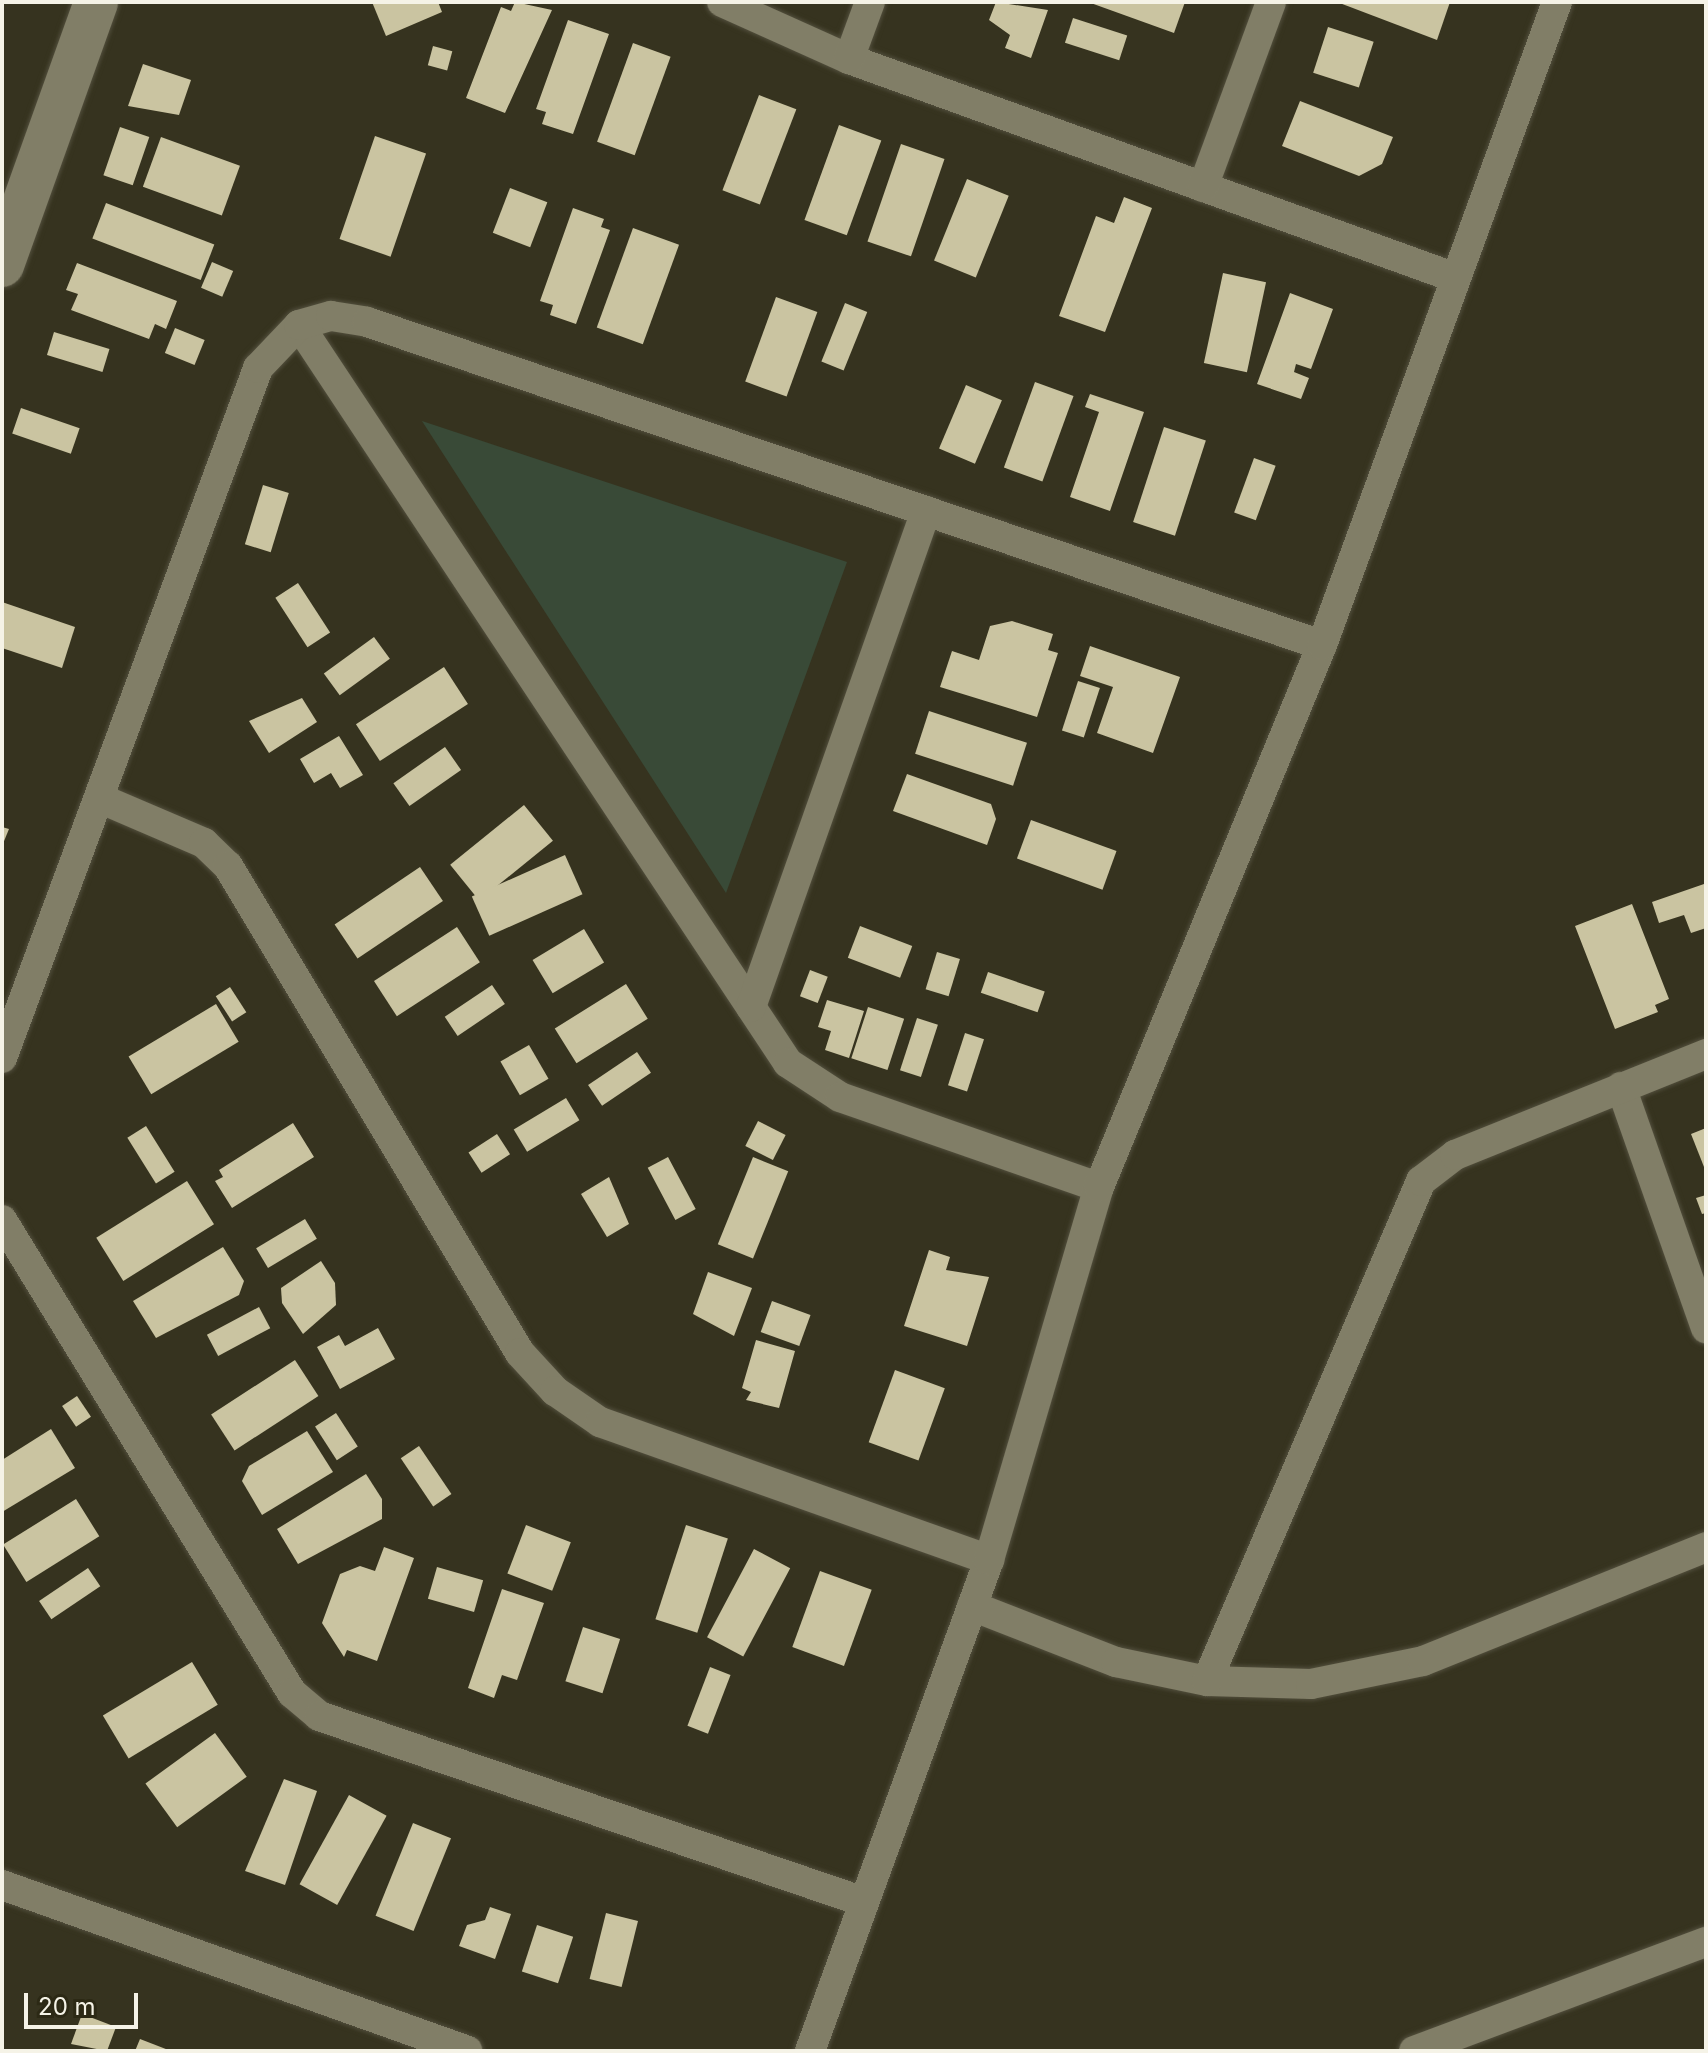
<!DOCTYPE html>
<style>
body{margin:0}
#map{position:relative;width:1708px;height:2053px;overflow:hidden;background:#36331f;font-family:Inter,sans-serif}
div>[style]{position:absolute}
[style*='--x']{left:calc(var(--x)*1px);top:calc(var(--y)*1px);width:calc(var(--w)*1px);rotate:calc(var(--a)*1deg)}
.green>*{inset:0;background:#394a37}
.building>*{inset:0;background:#cac4a1;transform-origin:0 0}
.roads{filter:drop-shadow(0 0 2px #524f3d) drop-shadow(0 0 2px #524f3d)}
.minor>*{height:30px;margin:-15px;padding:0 15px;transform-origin:15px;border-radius:15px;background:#817e67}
.secondary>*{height:44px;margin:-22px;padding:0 22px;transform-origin:22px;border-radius:22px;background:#817e67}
span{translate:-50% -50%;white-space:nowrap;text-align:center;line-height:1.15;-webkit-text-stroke:8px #2c2915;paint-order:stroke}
.frame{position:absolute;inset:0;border:4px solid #f5f3e7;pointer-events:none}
.scale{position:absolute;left:24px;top:1993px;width:114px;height:36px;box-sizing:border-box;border:4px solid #f5f3e7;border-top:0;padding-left:10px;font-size:24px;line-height:28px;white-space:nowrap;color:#f5f3e7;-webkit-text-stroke:6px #2c2915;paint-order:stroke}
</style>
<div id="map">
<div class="green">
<i style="clip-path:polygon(422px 421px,847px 562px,726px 893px)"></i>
</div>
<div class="building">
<i style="clip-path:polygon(372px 2px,438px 2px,442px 12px,386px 36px)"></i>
<i style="clip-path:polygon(515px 2px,552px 10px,505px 113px,466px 98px,501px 7px,511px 11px)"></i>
<i style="clip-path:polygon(996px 2px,1048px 10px,1031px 58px,1005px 48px,1010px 35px,989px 20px)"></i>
<i style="clip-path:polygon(1088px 2px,1185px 2px,1174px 33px)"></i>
<i style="clip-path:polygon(1337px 2px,1450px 2px,1437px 40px)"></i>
<i style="left:1073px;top:18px;width:57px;height:26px;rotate:18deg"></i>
<i style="clip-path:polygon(568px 20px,609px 34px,573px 134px,542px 124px,546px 112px,536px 109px)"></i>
<i style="left:1328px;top:27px;width:48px;height:48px;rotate:18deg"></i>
<i style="left:633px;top:43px;width:40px;height:105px;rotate:20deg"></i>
<i style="left:433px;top:46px;width:20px;height:20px;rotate:15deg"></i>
<i style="clip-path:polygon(143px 64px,191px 80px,179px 115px,128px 106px)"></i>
<i style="left:759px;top:95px;width:40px;height:102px;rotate:21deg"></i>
<i style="clip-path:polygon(1300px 101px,1393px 137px,1382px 164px,1359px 176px,1282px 146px)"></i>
<i style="left:839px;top:125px;width:45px;height:101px;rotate:20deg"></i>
<i style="left:120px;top:127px;width:31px;height:51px;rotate:19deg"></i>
<i style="left:375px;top:136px;width:54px;height:109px;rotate:19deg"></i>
<i style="left:161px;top:137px;width:84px;height:53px;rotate:20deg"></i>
<i style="left:901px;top:144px;width:46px;height:103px;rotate:19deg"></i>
<i style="left:967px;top:179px;width:45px;height:88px;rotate:22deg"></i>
<i style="left:510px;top:188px;width:40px;height:48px;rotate:21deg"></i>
<i style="clip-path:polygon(1124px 197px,1152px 208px,1105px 332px,1059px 316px,1096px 216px,1114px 223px)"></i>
<i style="left:106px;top:203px;width:116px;height:38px;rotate:21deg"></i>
<i style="clip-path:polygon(573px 208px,604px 219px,601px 227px,610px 230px,576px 324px,550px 315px,553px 305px,540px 301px)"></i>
<i style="left:633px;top:228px;width:49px;height:106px;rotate:20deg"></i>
<i style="left:212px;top:262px;width:23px;height:28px;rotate:23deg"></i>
<i style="clip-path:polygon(77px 263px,177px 301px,166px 329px,155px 324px,149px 339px,71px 310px,78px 294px,66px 290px)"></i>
<i style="left:1223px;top:273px;width:44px;height:92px;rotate:12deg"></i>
<i style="clip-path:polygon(1290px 293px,1333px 309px,1311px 369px,1296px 364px,1294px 372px,1309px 378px,1301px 399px,1257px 384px)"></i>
<i style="left:776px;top:297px;width:44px;height:90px;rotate:20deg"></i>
<i style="left:845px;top:303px;width:24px;height:63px;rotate:22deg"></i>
<i style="left:175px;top:328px;width:32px;height:27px;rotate:22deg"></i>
<i style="left:54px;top:332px;width:58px;height:24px;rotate:17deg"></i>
<i style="left:1035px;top:382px;width:41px;height:91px;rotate:20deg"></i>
<i style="left:966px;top:385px;width:39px;height:69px;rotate:23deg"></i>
<i style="clip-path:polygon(1090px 394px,1144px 412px,1110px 511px,1070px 497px,1099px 412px,1085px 407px)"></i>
<i style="left:21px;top:408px;width:62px;height:27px;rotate:19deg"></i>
<i style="left:1164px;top:427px;width:44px;height:100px;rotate:18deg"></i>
<i style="left:1254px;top:458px;width:23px;height:58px;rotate:20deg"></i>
<i style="left:263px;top:485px;width:27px;height:62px;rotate:17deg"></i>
<i style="left:298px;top:583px;width:59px;height:27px;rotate:57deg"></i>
<i style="clip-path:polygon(2px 602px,75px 627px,62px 668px,2px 648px)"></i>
<i style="clip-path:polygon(1012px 621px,1053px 634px,1048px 650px,1058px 653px,1037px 717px,940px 687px,952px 651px,979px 660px,990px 626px)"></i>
<i style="left:374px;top:637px;width:27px;height:62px;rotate:54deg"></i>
<i style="clip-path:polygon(1090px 646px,1180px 677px,1153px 753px,1097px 733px,1113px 687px,1080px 676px)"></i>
<i style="left:444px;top:667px;width:44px;height:105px;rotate:57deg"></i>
<i style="left:1078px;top:681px;width:23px;height:52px;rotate:18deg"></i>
<i style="clip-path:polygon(302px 698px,317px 722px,269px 753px,249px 721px)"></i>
<i style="left:929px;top:711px;width:103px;height:45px;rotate:18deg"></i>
<i style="clip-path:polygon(339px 736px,363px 775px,340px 788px,331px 773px,314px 783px,300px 759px)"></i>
<i style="left:445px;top:747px;width:28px;height:63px;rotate:55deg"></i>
<i style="clip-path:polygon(907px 774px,991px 804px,996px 819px,987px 845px,893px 811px)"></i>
<i style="left:524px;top:805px;width:46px;height:95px;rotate:51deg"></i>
<i style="left:1031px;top:820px;width:91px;height:41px;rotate:20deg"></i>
<i style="clip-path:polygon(2px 827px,9px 829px,2px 846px)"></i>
<i style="left:565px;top:855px;width:43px;height:102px;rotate:66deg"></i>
<i style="left:420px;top:867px;width:41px;height:103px;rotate:56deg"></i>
<i style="clip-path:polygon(1704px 884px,1706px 928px,1691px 933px,1684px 915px,1659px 923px,1652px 902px)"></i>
<i style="clip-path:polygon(1632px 904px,1669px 999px,1655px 1005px,1658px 1012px,1615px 1029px,1575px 926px)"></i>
<i style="left:860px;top:926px;width:56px;height:34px;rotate:21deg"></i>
<i style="left:457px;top:927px;width:42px;height:99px;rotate:57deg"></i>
<i style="left:584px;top:929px;width:39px;height:60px;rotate:59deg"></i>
<i style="left:937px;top:952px;width:24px;height:39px;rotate:17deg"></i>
<i style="left:810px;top:970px;width:19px;height:28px;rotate:21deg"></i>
<i style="left:988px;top:972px;width:60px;height:22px;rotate:19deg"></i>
<i style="left:626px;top:984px;width:41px;height:84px;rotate:58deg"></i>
<i style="left:492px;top:985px;width:23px;height:57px;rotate:56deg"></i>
<i style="left:230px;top:987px;width:30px;height:17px;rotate:57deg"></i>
<i style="clip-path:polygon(827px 1000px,864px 1011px,849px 1058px,825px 1050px,831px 1031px,818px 1027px)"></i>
<i style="left:216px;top:1004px;width:44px;height:102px;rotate:59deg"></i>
<i style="left:868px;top:1007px;width:38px;height:54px;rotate:18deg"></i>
<i style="left:917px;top:1018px;width:22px;height:55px;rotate:18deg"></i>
<i style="left:965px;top:1033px;width:20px;height:55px;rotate:18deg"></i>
<i style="left:529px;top:1045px;width:39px;height:33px;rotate:60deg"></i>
<i style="left:637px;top:1052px;width:25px;height:59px;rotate:56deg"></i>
<i style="left:566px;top:1098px;width:26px;height:61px;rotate:59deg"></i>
<i style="left:758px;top:1121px;width:31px;height:28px;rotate:27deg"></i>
<i style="clip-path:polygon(293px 1123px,314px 1157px,232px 1208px,215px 1181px,223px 1177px,219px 1170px)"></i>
<i style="left:146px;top:1126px;width:54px;height:22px;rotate:58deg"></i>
<i style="clip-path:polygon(1706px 1128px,1706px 1172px,1691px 1134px)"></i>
<i style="left:497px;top:1134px;width:24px;height:34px;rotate:57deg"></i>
<i style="left:668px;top:1157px;width:59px;height:23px;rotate:62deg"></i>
<i style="left:753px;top:1157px;width:38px;height:94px;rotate:22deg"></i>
<i style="clip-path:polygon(609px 1177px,629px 1224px,607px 1237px,581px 1194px)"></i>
<i style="left:187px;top:1181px;width:51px;height:107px;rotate:58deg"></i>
<i style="clip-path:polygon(1706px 1195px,1706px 1213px,1702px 1214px,1696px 1198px)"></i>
<i style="left:305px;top:1219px;width:23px;height:57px;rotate:59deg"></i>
<i style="clip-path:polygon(223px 1247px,244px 1281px,239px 1295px,156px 1338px,133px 1301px)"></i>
<i style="clip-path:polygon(929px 1250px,950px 1257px,946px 1270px,989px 1277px,967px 1346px,904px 1326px)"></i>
<i style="clip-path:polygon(321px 1261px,335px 1283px,336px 1305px,303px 1334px,282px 1303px,281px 1288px)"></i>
<i style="clip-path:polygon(708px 1272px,752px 1288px,734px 1336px,693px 1314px)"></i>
<i style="left:772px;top:1301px;width:41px;height:33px;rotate:20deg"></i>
<i style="left:259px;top:1307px;width:24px;height:59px;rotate:62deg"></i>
<i style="clip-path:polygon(378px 1328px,395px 1359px,340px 1389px,317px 1347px,339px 1335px,345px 1346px)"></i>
<i style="clip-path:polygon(756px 1340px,795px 1351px,779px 1408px,746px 1400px,751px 1392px,742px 1388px)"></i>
<i style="left:295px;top:1360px;width:43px;height:100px;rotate:57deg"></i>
<i style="left:895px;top:1370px;width:53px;height:77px;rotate:20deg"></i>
<i style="left:77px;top:1396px;width:25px;height:18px;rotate:56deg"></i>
<i style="left:336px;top:1413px;width:40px;height:25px;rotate:57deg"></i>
<i style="clip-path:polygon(51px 1429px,75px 1468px,2px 1512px,2px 1460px)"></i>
<i style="clip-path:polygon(307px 1431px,333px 1472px,262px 1515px,242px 1481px,249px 1466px)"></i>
<i style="left:419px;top:1446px;width:58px;height:22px;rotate:56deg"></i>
<i style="clip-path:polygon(366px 1474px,382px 1499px,382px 1519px,298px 1564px,277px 1529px)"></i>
<i style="left:76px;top:1499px;width:44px;height:86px;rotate:58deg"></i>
<i style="left:526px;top:1525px;width:48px;height:52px;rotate:21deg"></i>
<i style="left:686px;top:1525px;width:44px;height:99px;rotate:18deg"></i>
<i style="clip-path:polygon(384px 1547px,414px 1558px,377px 1661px,347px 1650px,344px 1657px,322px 1623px,340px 1574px,360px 1566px,375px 1571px)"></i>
<i style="left:754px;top:1549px;width:41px;height:100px;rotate:28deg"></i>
<i style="left:437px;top:1567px;width:48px;height:33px;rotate:16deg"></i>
<i style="left:88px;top:1568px;width:22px;height:59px;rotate:56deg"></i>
<i style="left:820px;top:1571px;width:55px;height:81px;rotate:20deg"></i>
<i style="clip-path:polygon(502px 1589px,544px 1603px,517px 1680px,502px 1675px,494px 1698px,468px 1688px)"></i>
<i style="left:583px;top:1627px;width:39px;height:57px;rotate:18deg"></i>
<i style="left:192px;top:1662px;width:50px;height:104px;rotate:59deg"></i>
<i style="left:710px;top:1667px;width:22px;height:63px;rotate:21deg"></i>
<i style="left:215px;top:1733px;width:54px;height:86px;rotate:54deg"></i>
<i style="clip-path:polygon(284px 1779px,317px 1791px,285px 1885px,245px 1871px)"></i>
<i style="left:349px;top:1795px;width:43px;height:102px;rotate:29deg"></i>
<i style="left:413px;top:1823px;width:41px;height:100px;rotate:22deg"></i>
<i style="clip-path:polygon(490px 1907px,511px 1914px,495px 1959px,459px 1946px,467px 1925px,485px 1920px)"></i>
<i style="left:606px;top:1913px;width:33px;height:68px;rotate:14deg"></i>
<i style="left:537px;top:1925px;width:38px;height:49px;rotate:18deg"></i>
<i style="clip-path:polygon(82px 2014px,116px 2027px,107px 2051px,71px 2044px)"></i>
<i style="clip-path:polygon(140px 2039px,171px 2051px,135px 2051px)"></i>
</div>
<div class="roads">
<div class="minor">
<i style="--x:722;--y:2;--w:139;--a:24.2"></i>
<i style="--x:849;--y:59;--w:645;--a:19.84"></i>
<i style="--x:849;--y:59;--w:61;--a:-69.8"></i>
<i style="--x:1203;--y:187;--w:197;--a:-69.8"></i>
<i style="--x:299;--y:325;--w:885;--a:56.47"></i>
<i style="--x:788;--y:1063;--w:62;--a:33.2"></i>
<i style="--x:840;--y:1097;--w:274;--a:19.2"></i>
<i style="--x:99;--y:798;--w:114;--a:23.2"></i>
<i style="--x:204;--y:843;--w:33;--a:44"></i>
<i style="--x:228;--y:866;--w:568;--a:59.05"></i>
<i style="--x:520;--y:1353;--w:52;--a:47.4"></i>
<i style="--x:555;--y:1391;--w:55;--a:34.6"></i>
<i style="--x:600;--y:1422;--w:413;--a:19.5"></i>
<i style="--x:751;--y:1007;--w:526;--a:-70.57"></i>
<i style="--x:2;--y:1058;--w:736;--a:-69.64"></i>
<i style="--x:258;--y:368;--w:59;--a:-46.4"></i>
<i style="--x:299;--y:325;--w:33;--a:-16"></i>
<i style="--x:331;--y:316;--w:36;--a:9"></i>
<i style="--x:367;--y:322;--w:1008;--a:18.69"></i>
<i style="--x:1621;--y:1087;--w:256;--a:70.6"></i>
<i style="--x:2;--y:1220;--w:555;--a:58.49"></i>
<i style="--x:292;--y:1693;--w:35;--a:40"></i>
<i style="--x:319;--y:1716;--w:576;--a:18.84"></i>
<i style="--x:972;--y:1606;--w:155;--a:21.3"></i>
<i style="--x:1116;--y:1662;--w:93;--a:11.8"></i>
<i style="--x:1207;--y:1681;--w:104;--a:1.7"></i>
<i style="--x:1311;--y:1684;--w:114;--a:-11.6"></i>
<i style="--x:1423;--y:1661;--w:305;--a:-21.9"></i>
<i style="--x:1207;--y:1681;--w:544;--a:-66.83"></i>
<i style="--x:1421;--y:1181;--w:43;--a:-37.4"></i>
<i style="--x:1455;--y:1155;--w:271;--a:-21.9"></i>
<i style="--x:2;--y:1885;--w:494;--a:19.6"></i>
<i style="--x:810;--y:2051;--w:523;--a:-69.97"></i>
<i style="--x:989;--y:1560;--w:389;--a:-73.6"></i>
<i style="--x:1099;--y:1187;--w:586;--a:-67.64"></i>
<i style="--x:1322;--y:645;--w:685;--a:-69.92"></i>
<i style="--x:1414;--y:2051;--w:312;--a:-20.5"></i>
</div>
<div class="secondary">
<i style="--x:2;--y:265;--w:279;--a:-70.3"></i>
</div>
</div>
<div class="frame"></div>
<div class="scale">20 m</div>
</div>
